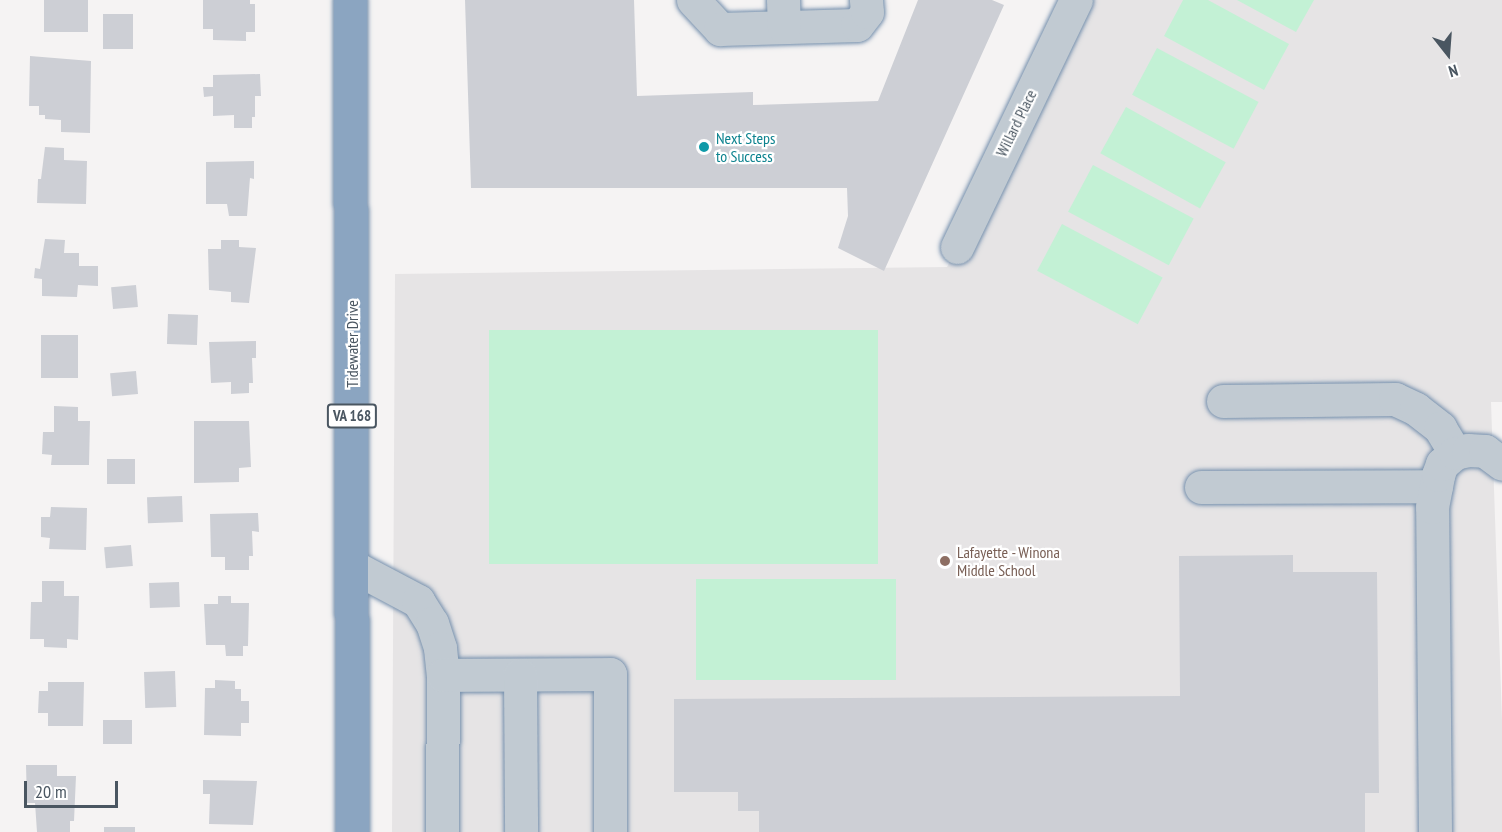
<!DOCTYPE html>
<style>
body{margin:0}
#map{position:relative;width:1502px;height:832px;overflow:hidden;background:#f5f3f3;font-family:"PT Sans Narrow",sans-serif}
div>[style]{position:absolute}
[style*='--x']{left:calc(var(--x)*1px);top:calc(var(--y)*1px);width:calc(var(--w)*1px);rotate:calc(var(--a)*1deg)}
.education>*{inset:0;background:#e6e4e5}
.green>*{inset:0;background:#c3f1d5;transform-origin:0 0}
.building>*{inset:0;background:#cdcfd5;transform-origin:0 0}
.roads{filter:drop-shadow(0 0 2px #7690ad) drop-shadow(0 0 2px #7690ad)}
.minor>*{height:33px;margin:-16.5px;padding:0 16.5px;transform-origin:16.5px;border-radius:16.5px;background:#c1cad2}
.highway>*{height:33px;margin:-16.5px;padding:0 16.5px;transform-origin:16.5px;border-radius:16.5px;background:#8ba5c1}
.dots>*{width:16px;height:16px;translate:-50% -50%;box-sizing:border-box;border:3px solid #fff;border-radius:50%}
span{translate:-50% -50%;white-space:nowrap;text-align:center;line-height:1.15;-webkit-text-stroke:4.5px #fff;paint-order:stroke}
.shield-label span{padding:2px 4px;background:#fff;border:2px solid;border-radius:4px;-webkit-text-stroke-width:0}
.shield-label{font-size:15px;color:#4a5661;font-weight:700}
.street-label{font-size:16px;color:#4a5661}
.culture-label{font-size:16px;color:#0d838f}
.left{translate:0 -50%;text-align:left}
.education-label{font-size:16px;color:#785e54}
.north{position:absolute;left:1418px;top:24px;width:60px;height:60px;-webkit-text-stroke:4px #fff;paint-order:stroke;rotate:163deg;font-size:16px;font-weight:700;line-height:24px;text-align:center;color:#4a5661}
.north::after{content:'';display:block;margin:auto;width:21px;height:27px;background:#4a5661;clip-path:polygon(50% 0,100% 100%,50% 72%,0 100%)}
.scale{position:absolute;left:24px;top:781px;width:94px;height:27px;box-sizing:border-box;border:3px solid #4a5661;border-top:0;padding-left:8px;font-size:18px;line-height:21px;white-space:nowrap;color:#4a5661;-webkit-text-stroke:4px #fff;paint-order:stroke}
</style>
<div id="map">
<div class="education">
<i style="clip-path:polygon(1094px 0,1502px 0,1502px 402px,1491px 402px,1502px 720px,1502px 832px,392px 832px,395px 274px,947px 267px)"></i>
</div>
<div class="green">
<i style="clip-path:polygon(1183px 0,1208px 0,1289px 44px,1264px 90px,1164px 36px)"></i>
<i style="clip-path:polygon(1237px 0,1314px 0,1296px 32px)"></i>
<i style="left:1157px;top:48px;width:115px;height:53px;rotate:28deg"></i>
<i style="left:1126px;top:107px;width:114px;height:53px;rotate:29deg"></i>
<i style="left:1093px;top:165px;width:114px;height:53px;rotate:28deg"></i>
<i style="left:1062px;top:224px;width:114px;height:53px;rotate:28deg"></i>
<i style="left:878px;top:330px;width:234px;height:389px;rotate:90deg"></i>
<i style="left:896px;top:579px;width:101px;height:200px;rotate:90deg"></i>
</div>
<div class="building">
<i style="left:44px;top:0;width:44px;height:32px"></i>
<i style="clip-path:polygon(203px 0,250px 0,250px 4px,255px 4px,255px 32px,246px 32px,246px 41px,213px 40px,213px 29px,203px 29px)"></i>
<i style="clip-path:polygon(465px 0,634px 0,637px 96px,753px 92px,753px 105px,878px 101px,918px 0,992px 0,1004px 5px,884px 271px,838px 248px,848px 216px,847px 188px,471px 188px)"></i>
<i style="left:103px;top:14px;width:30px;height:35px"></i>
<i style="clip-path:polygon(30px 56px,91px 61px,90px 133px,61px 132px,61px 120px,45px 119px,45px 115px,39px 115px,39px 106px,29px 106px)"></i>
<i style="clip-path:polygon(260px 74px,261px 96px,255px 96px,255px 117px,252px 117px,252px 128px,234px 128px,234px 115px,213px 116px,213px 96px,204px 97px,203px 87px,213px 87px,213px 75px)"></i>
<i style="clip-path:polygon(45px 147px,64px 148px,64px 160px,87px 161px,86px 204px,37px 203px,38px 179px,41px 179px)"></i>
<i style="clip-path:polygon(254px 161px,254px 179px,250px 178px,247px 216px,229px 216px,227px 204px,206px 204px,206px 162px)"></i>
<i style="clip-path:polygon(45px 239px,65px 240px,64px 253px,79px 253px,79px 266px,98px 266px,98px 286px,78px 285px,77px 297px,42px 296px,42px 279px,34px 278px,35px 268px,40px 269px)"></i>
<i style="clip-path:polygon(221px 240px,239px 240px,239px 247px,256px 248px,249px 303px,231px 302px,231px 292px,209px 290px,208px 249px,221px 249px)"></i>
<i style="left:136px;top:285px;width:22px;height:25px;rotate:85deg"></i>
<i style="left:168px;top:314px;width:30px;height:30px;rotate:2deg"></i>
<i style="left:41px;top:335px;width:37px;height:43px"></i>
<i style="clip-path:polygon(256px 341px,256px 358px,252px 358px,253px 383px,249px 383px,249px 393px,231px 394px,231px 382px,211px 383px,209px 342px)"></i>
<i style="left:136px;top:371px;width:23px;height:26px;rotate:85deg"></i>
<i style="clip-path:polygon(54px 406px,78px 407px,78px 421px,90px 421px,89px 465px,51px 465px,52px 455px,42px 454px,43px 432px,54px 432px)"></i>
<i style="clip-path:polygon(194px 421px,249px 421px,251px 467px,239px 468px,239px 482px,194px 483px)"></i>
<i style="left:107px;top:459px;width:28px;height:25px"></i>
<i style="left:182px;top:496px;width:26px;height:35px;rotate:88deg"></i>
<i style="clip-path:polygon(51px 507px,87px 508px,86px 550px,49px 549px,50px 538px,41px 537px,41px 517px,50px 517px)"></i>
<i style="clip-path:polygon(258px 513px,259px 532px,252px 531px,253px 556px,249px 556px,249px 570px,225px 570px,225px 557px,211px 557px,210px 514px)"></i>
<i style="left:131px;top:545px;width:21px;height:27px;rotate:85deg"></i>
<i style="clip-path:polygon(1293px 555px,1293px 572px,1377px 572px,1379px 793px,1365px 793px,1365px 832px,759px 832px,759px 811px,738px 811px,738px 792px,674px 792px,674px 699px,1180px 696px,1179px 556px)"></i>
<i style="clip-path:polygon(42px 581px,64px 581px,64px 596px,79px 596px,78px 640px,67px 639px,67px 648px,44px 647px,44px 639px,30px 639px,31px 602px,42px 602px)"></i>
<i style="left:179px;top:582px;width:25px;height:30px;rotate:88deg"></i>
<i style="clip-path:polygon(218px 596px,231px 596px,231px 603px,249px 603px,248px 646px,243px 646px,243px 656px,226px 656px,225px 645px,206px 645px,204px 604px,218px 604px)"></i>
<i style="left:175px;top:671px;width:36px;height:31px;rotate:88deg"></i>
<i style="clip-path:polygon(215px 680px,235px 681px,235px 689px,241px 689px,241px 701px,249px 701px,249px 723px,241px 723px,241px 736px,204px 735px,205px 688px,215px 688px)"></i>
<i style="clip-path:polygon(48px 682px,84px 682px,83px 726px,48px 726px,48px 713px,38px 713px,39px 691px,48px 691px)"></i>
<i style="left:103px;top:720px;width:29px;height:24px"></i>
<i style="clip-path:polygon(26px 765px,57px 765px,57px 776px,76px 776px,74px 821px,70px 821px,70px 832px,37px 832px,35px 803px,27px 803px)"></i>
<i style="clip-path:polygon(203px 780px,257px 781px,253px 825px,209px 824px,210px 794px,203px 794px)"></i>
<i style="left:104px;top:827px;width:31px;height:5px"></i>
</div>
<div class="roads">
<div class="minor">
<i style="--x:693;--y:0;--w:40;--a:47"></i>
<i style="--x:720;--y:29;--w:137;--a:-1.7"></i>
<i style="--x:857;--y:25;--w:16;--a:-52"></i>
<i style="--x:867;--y:12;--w:12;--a:-95"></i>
<i style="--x:783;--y:0;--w:27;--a:88"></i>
<i style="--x:957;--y:247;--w:274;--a:-64.3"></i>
<i style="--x:1223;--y:401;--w:172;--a:-0.7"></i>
<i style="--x:1395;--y:399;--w:23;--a:25"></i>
<i style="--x:1416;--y:409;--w:31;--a:38"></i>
<i style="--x:1440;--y:428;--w:29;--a:59"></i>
<i style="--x:1201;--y:487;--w:235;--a:-0.2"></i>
<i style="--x:352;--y:566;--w:75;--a:27.9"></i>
<i style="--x:418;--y:601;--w:26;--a:58"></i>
<i style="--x:432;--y:623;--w:26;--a:72"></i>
<i style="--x:440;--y:648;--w:27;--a:84"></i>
<i style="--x:443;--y:675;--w:157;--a:90.4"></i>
<i style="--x:443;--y:675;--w:167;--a:-0.3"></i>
<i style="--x:610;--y:674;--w:158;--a:90"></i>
<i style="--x:520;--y:675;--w:157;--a:89.6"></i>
<i style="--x:1435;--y:832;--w:325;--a:-90.5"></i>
<i style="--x:1432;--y:507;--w:33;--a:-79"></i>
<i style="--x:1438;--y:475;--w:12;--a:-70"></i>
<i style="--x:1442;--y:464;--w:17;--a:-40"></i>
<i style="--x:1455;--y:453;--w:13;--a:-13"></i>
<i style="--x:1468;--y:450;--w:17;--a:3"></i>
<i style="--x:1485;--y:451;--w:21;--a:37"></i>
</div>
<div class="highway">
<i style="--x:350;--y:0;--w:832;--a:89.86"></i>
</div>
</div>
<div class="dots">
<i style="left:704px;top:147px;background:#0f9aa8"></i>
<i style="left:945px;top:561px;background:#8d6e63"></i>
</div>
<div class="shield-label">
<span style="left:352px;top:416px">VA 168</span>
</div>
<div class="street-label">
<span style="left:1016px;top:123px;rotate:-64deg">Willard Place</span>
<span style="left:352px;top:344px;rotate:-90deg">Tidewater Drive</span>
</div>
<div class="culture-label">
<span class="left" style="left:716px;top:147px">Next Steps<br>to Success</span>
</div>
<div class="education-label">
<span class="left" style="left:957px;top:561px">Lafayette - Winona<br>Middle School</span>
</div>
<div class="north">N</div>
<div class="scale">20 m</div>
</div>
